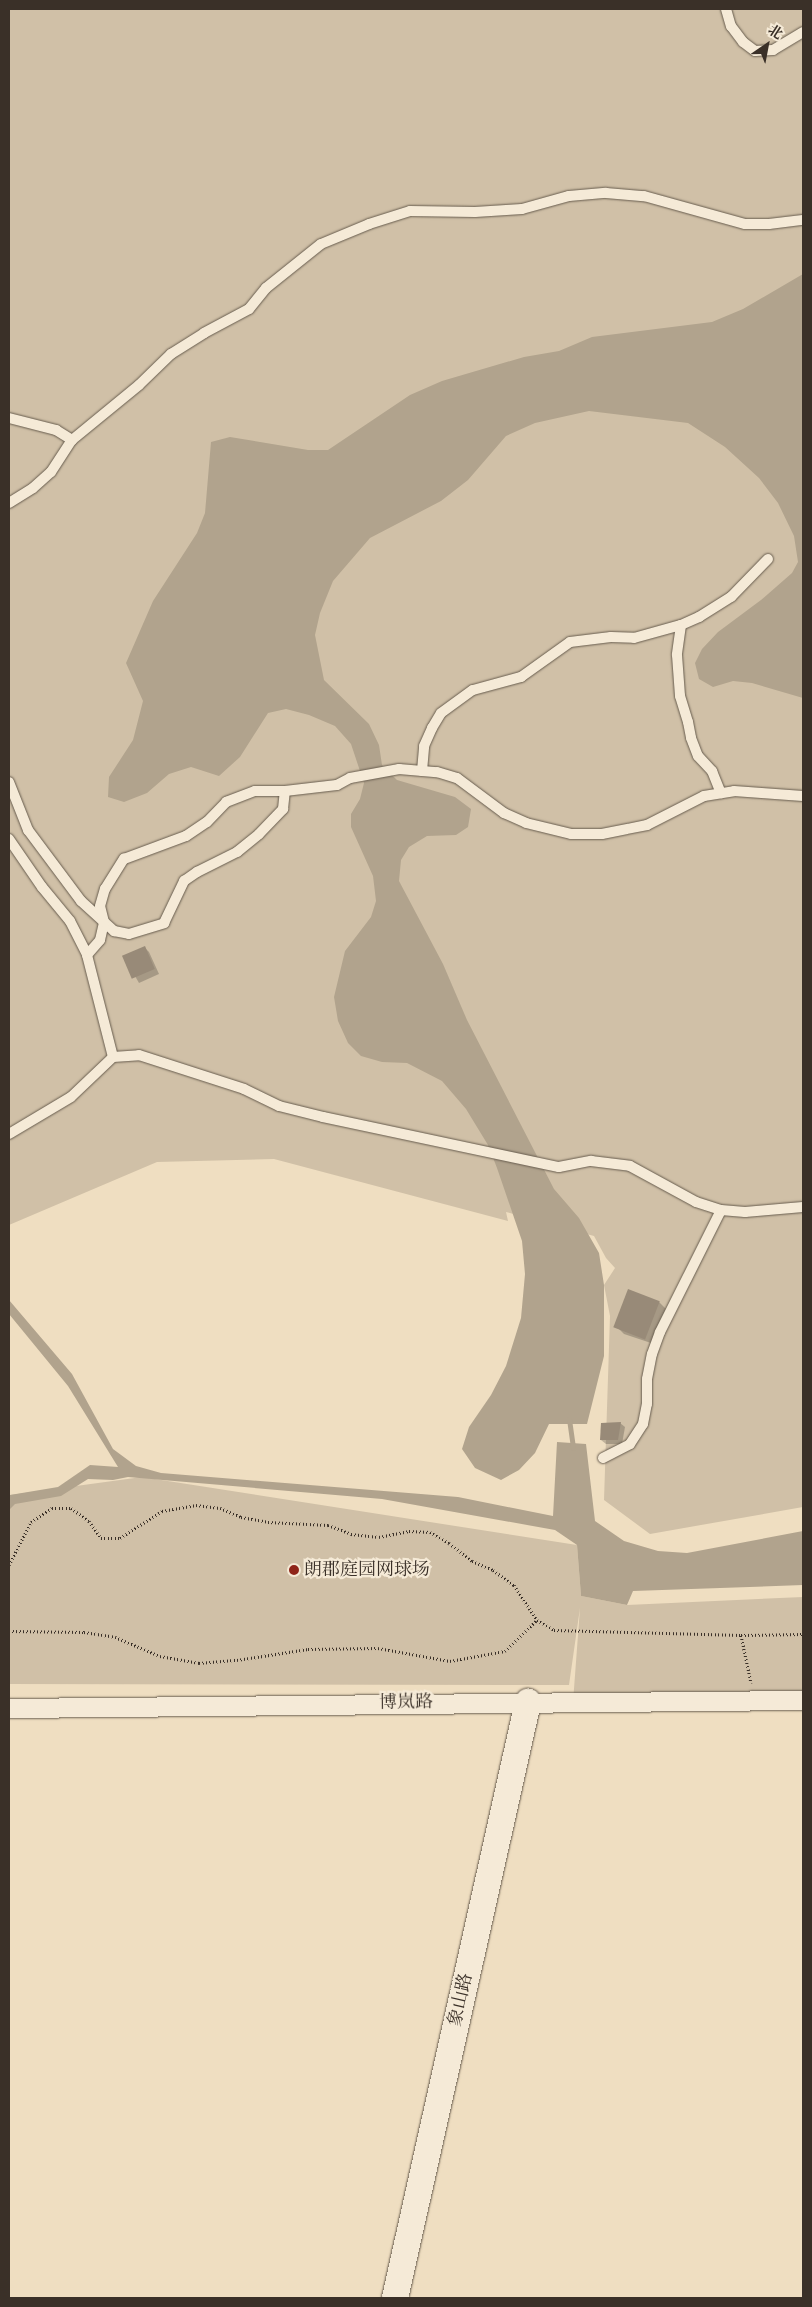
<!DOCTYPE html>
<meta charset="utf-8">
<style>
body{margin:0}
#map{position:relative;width:812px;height:2307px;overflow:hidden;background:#efdec1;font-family:"Libre Bodoni","Noto Serif SC",serif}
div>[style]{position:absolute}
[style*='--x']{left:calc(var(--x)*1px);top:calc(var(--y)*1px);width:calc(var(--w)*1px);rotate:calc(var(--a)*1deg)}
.green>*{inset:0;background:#d0c0a7}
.water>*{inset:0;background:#b1a38d}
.shadow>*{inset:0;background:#0003}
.stream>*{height:5px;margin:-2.5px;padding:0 2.5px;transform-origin:2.5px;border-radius:2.5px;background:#b1a38d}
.building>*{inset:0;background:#988a78;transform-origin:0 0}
.path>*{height:3px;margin-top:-1.5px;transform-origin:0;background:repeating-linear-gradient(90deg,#3a3028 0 1px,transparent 0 3.5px)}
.roads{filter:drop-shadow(0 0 1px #675c4e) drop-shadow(0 0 1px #675c4e)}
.service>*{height:10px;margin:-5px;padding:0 5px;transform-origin:5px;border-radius:5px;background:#f5ead7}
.minor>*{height:19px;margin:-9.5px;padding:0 9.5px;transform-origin:9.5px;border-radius:9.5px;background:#f5ead7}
.secondary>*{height:26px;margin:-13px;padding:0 13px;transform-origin:13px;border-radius:13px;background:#f5ead7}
.dots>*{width:14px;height:14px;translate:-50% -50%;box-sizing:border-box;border:2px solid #f5ead7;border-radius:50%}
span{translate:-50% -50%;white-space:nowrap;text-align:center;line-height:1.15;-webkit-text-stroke:4.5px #f5ead7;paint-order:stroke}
.poi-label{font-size:18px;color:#3a3028}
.left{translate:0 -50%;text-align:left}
.street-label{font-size:18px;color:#3a3028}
.frame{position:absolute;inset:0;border:10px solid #3a3028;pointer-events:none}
.north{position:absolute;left:742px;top:20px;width:50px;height:50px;-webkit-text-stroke:4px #f5ead7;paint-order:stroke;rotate:33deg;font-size:14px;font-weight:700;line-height:20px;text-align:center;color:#3a3028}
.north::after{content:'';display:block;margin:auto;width:18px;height:22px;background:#3a3028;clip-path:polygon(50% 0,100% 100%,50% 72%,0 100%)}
</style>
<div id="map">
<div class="green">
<i style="clip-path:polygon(9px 9px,803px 9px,803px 1507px,650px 1534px,604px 1500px,610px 1316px,604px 1285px,615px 1268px,606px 1258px,594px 1236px,506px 1212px,508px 1221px,274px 1159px,157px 1162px,9px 1225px)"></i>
<i style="clip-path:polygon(142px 1477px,577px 1545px,581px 1596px,627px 1605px,803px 1597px,803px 1700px,573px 1702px,580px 1608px,569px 1685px,9px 1684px,10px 1495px)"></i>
</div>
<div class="water">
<i style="clip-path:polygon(803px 274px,803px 698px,752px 683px,733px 681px,713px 687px,699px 679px,695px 663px,702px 649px,718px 632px,761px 600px,792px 573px,798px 562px,794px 536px,778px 503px,759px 478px,725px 447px,688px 423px,589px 411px,535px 423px,506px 436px,468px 480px,441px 501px,370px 538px,333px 581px,320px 613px,315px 635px,324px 680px,369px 724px,379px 745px,382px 765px,397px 780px,455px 797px,471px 809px,468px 827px,456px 835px,427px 836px,409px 847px,401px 860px,399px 881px,443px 964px,467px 1020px,554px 1189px,579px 1218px,599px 1253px,604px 1285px,604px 1356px,587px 1424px,549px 1424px,535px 1453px,519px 1470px,501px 1480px,475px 1468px,462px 1449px,469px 1427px,491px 1395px,506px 1366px,521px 1318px,525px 1274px,522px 1241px,497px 1168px,488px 1145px,466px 1109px,442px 1081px,407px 1063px,382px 1062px,361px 1056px,348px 1043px,338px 1021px,334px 997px,345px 951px,371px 917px,376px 901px,373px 876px,351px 827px,351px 814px,360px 799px,364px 783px,351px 744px,335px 726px,309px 715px,286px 709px,268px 713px,240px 757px,219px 776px,191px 767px,169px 774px,147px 793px,124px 802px,108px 797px,109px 777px,133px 740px,143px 701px,126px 663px,153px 601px,197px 533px,205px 513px,211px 442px,230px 437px,308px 450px,328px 450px,410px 395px,442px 381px,524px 357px,559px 351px,592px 337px,712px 322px,743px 309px)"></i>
<i style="clip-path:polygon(9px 1300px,72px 1374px,113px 1449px,136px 1466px,161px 1473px,458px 1497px,553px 1516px,557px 1442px,586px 1444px,595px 1521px,624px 1541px,658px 1551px,687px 1553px,803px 1531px,803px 1585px,633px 1591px,627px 1605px,581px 1596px,577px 1545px,555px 1530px,382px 1499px,128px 1477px,113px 1480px,88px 1479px,61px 1496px,15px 1504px,9px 1510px,10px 1495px,58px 1487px,90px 1465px,118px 1467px,68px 1386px,9px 1314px)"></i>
</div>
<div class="shadow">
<i style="clip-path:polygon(145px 948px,149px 952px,159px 974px,139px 983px,124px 957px)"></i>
<i style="clip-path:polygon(659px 1302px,666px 1309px,654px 1344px,624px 1334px,617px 1327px)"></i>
<i style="clip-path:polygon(620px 1423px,625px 1427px,622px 1444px,606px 1444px,601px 1440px)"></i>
</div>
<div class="stream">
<i style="--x:569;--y:1419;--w:29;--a:82"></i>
</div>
<div class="building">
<i style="left:145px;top:946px;width:25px;height:25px;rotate:67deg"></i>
<i style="left:628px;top:1289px;width:34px;height:41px;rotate:21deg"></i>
<i style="clip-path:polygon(621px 1422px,618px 1440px,600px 1440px,601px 1423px)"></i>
</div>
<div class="path">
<i style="--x:9;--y:1565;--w:48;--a:-62.9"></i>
<i style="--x:31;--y:1522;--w:25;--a:-34"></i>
<i style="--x:52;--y:1508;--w:19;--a:0"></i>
<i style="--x:71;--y:1508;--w:22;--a:36"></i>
<i style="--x:89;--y:1521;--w:21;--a:55"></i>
<i style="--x:101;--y:1538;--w:19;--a:0"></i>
<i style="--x:120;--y:1538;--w:50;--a:-32.7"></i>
<i style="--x:162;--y:1511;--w:35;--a:-10"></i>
<i style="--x:196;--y:1505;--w:24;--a:7"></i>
<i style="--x:220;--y:1508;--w:23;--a:23"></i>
<i style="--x:241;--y:1517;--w:27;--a:10"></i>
<i style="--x:268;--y:1522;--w:60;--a:2.9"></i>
<i style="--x:328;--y:1525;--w:25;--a:21"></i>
<i style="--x:351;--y:1534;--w:28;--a:6"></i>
<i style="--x:379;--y:1537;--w:31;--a:-11"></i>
<i style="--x:409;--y:1531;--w:21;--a:3"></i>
<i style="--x:430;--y:1532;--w:22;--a:30"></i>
<i style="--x:449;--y:1543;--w:29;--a:38"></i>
<i style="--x:472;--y:1561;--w:23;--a:23"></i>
<i style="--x:493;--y:1570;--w:26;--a:36"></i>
<i style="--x:514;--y:1585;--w:42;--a:56.7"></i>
<i style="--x:537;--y:1620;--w:20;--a:30"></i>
<i style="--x:554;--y:1630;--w:187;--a:1.5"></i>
<i style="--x:741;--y:1635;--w:62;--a:-0.9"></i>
<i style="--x:9;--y:1631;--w:75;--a:0.8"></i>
<i style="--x:84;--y:1632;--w:31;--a:9"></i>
<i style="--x:115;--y:1637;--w:49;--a:22.9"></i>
<i style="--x:160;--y:1656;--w:40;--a:10"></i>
<i style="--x:199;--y:1663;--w:38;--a:-5"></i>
<i style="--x:237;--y:1660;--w:72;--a:-8.8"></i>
<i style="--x:308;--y:1649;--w:70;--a:-0.8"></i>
<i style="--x:378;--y:1648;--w:73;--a:10.2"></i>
<i style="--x:450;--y:1661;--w:56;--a:-10.3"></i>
<i style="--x:505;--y:1651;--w:45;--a:-44.1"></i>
<i style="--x:741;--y:1635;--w:49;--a:78.2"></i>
</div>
<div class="roads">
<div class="service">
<i style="--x:726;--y:9;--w:18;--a:74"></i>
<i style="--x:731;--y:26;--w:20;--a:53"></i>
<i style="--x:743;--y:42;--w:15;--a:37"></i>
<i style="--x:755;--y:51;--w:18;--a:-3"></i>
<i style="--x:773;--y:50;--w:35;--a:-31"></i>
<i style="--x:9;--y:418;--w:49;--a:14.3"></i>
<i style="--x:56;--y:430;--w:19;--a:32"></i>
<i style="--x:9;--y:503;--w:28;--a:-32"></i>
<i style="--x:33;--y:488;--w:24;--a:-42"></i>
<i style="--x:51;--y:472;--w:38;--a:-57"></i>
<i style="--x:72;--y:440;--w:87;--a:-39.4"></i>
<i style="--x:139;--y:385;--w:45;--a:-44.1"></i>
<i style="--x:171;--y:354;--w:39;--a:-32"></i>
<i style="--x:204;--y:333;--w:51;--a:-28.1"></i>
<i style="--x:249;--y:309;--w:27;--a:-51"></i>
<i style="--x:266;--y:288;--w:70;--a:-38.7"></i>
<i style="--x:321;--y:244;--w:52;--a:-22.6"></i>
<i style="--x:369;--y:224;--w:43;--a:-17.6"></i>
<i style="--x:410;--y:211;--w:65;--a:0.9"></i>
<i style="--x:475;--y:212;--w:47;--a:-3.7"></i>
<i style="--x:522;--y:209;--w:49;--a:-15.5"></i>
<i style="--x:569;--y:196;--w:37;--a:-5"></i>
<i style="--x:606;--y:193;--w:38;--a:5"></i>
<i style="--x:644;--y:196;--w:105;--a:15.5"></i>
<i style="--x:745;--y:224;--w:24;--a:0"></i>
<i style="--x:769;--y:224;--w:34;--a:-7"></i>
<i style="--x:681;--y:625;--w:30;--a:98"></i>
<i style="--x:677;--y:655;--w:41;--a:85.8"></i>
<i style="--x:680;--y:696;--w:27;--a:73"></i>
<i style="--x:688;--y:722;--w:16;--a:79"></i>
<i style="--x:691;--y:738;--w:19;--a:69"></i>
<i style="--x:698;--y:756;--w:21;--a:47"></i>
<i style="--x:712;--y:771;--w:24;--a:68"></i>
<i style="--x:422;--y:771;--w:25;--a:-85"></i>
<i style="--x:424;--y:746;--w:20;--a:-66"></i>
<i style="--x:432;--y:728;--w:17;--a:-59"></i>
<i style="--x:441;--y:713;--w:39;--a:-36"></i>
<i style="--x:473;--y:690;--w:50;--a:-15.2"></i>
<i style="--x:521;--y:677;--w:60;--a:-35.5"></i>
<i style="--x:570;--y:642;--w:41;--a:-7"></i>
<i style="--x:611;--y:637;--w:23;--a:2"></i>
<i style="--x:634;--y:638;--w:49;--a:-15.5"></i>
<i style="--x:681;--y:625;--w:20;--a:-24"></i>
<i style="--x:699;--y:617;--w:38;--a:-32"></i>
<i style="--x:731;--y:597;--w:53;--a:-45.8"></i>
<i style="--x:9;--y:782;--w:52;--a:68.4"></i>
<i style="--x:28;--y:830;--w:89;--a:53.3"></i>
<i style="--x:81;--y:901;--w:45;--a:42.3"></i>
<i style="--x:114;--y:931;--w:15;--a:11"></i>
<i style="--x:129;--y:934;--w:37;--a:-17"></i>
<i style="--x:164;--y:923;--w:47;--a:-64.5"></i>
<i style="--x:184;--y:881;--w:16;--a:-35"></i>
<i style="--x:197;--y:872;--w:45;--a:-26.6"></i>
<i style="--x:237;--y:852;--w:28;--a:-39"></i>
<i style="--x:259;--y:834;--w:35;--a:-46"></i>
<i style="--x:283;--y:809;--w:18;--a:-84"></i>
<i style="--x:9;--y:839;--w:58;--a:55.5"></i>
<i style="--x:42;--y:887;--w:44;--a:50.5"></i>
<i style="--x:70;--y:921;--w:38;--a:63"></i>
<i style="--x:87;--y:955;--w:105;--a:75.7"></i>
<i style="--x:87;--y:955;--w:20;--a:-49"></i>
<i style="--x:100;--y:940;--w:18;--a:-77"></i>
<i style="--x:104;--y:922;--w:16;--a:-104"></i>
<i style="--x:100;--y:906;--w:18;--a:-74"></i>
<i style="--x:105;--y:889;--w:36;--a:-58"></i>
<i style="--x:124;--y:859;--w:66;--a:-20.4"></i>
<i style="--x:186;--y:836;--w:25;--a:-34"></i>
<i style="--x:207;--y:822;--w:28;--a:-46"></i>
<i style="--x:226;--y:802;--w:31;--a:-21"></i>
<i style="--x:255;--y:791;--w:30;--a:0"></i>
<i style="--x:285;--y:791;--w:52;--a:-6.6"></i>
<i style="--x:337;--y:785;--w:15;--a:-28"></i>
<i style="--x:350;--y:778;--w:50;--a:-10.4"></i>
<i style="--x:399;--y:769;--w:38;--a:5"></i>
<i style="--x:437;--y:772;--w:21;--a:17"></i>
<i style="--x:457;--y:778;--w:59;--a:36.7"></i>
<i style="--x:504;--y:813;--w:24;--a:24"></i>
<i style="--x:526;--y:823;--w:46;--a:13.7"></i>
<i style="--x:571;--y:834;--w:31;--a:0"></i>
<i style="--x:602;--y:834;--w:46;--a:-11.3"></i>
<i style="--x:647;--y:825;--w:64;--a:-27"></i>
<i style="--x:704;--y:796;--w:30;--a:-9"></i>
<i style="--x:734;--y:791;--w:69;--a:4.1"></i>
<i style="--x:9;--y:1134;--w:72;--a:-30.8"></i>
<i style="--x:71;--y:1097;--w:58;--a:-43.6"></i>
<i style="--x:113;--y:1057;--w:26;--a:-4"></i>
<i style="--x:139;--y:1055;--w:110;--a:17.9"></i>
<i style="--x:244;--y:1089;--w:39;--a:26"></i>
<i style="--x:279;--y:1106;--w:45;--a:14"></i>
<i style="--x:323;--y:1117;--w:241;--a:12"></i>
<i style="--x:559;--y:1167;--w:33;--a:-11"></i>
<i style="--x:591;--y:1161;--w:39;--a:7"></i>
<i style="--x:630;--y:1166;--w:75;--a:28.6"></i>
<i style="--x:696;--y:1202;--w:26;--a:18"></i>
<i style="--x:721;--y:1210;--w:24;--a:5"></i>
<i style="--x:745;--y:1212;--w:58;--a:-4.9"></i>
<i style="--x:603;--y:1458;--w:30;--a:-27"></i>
<i style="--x:630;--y:1444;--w:24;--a:-57"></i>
<i style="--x:643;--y:1424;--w:20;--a:-79"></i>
<i style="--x:647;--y:1404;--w:25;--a:-90"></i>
<i style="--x:647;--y:1379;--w:25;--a:-79"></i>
<i style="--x:652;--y:1354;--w:23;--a:-70"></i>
<i style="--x:660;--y:1332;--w:136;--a:-63.4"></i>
</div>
<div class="minor">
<i style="--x:9;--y:1708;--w:794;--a:-0.58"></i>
</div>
<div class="secondary">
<i style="--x:395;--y:2298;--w:611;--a:-77.42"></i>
</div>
</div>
<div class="dots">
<i style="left:294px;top:1570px;background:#8f2418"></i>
</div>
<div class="poi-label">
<span class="left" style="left:304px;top:1570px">朗郡庭园网球场</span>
</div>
<div class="street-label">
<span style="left:406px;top:1703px;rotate:-1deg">博岚路</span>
<span style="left:461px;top:2000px;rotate:-77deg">象山路</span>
</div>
<div class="frame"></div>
<div class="north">北</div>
</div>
